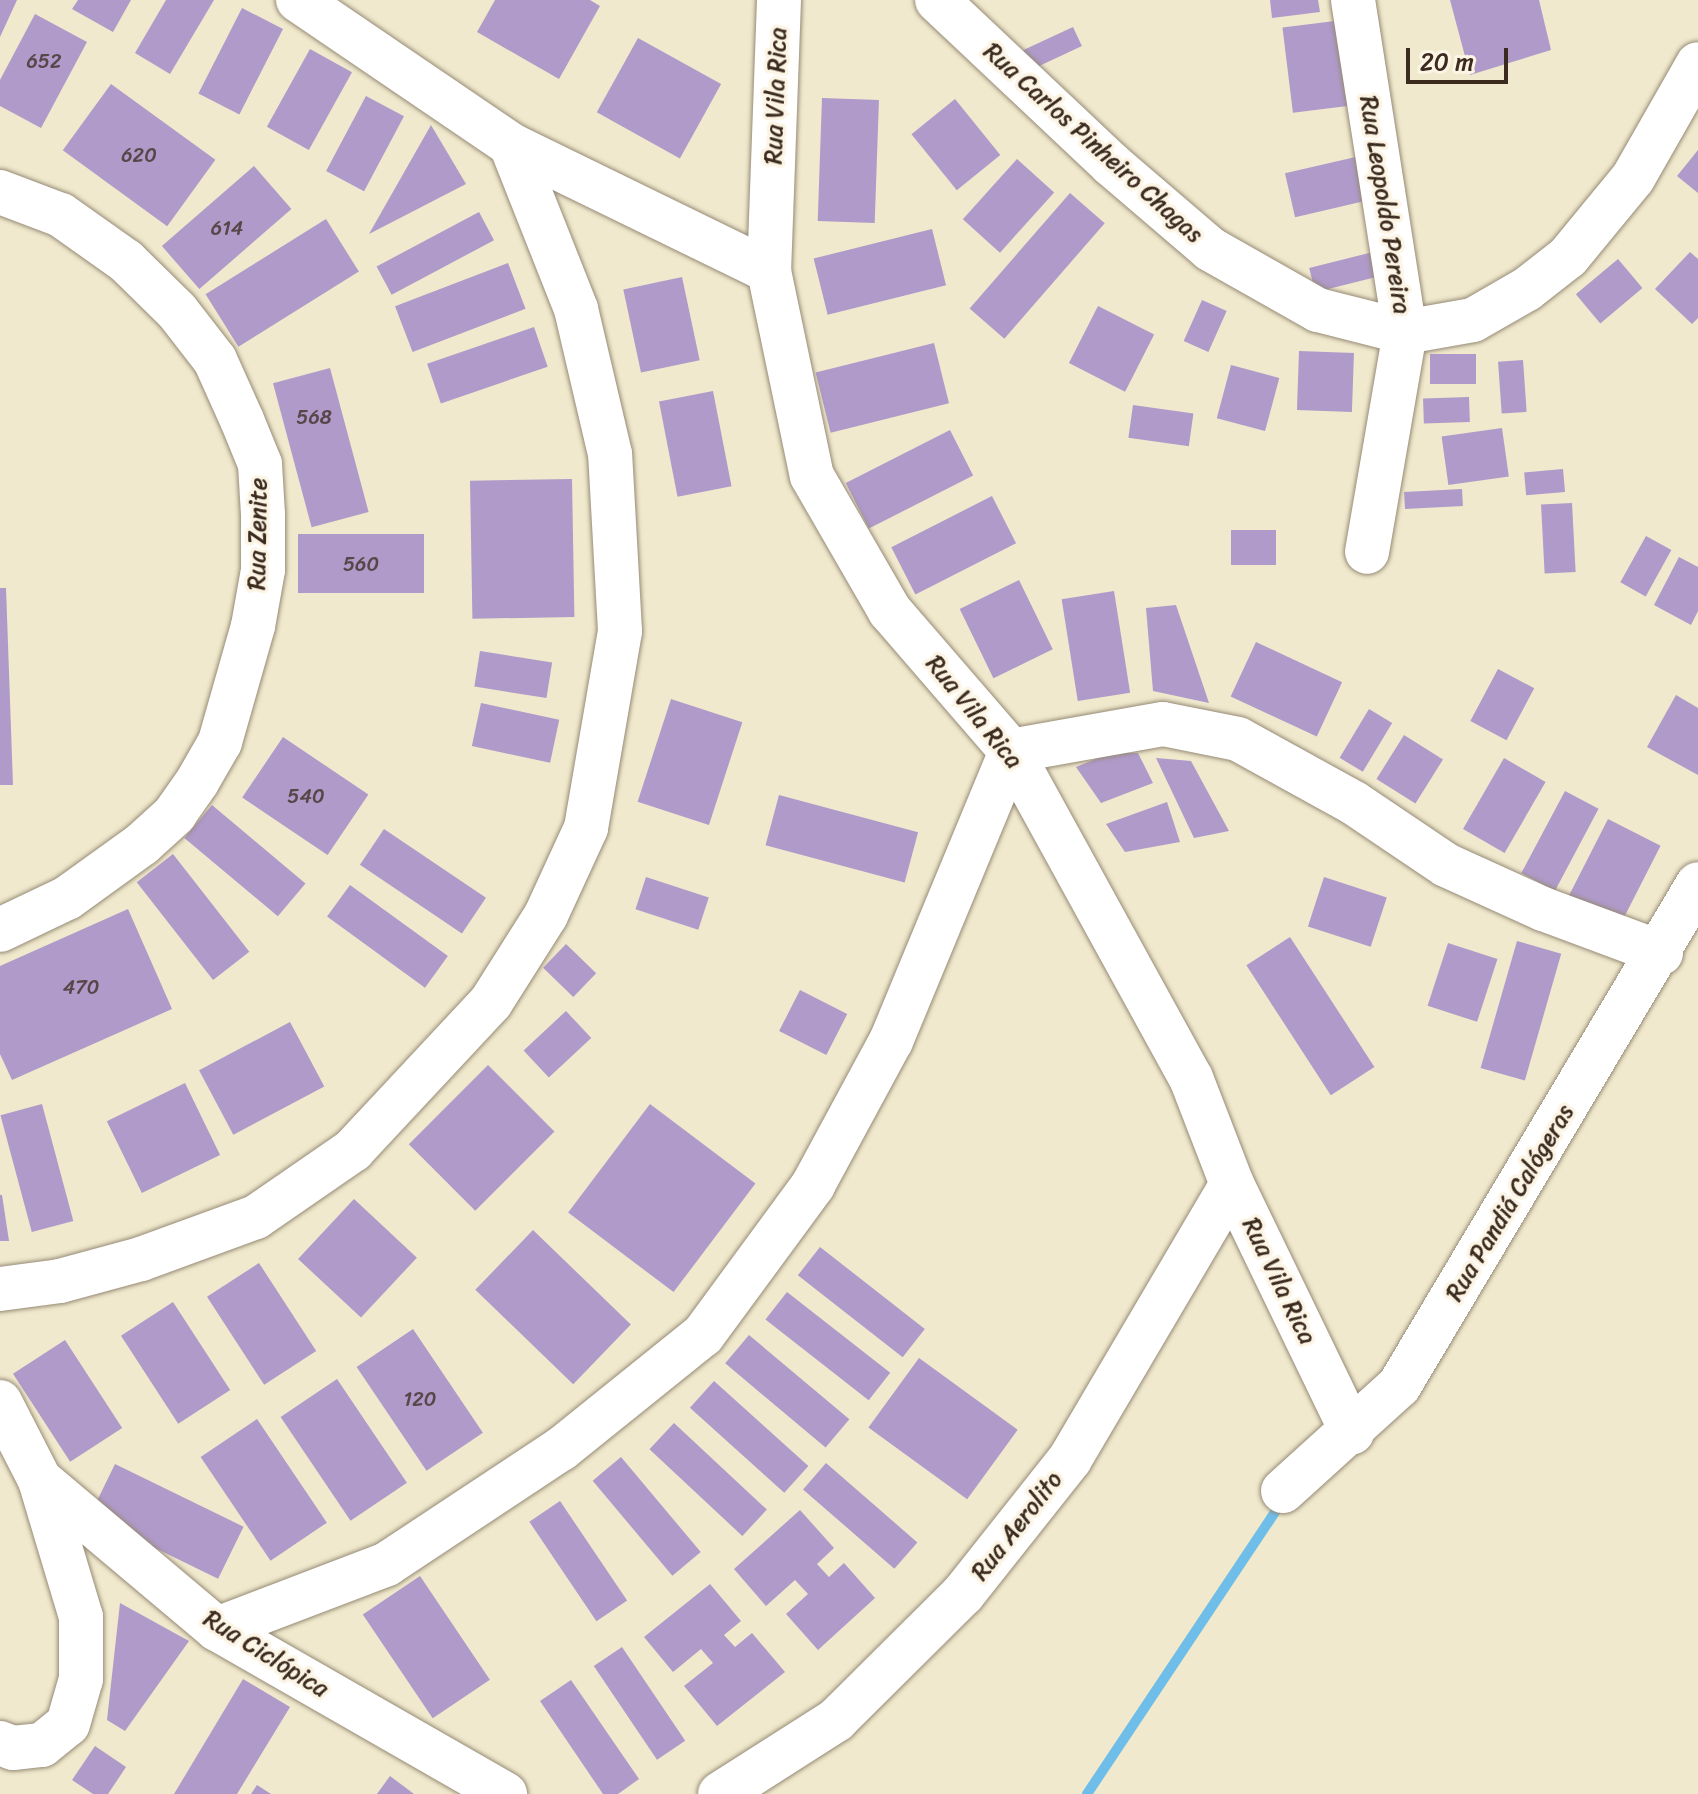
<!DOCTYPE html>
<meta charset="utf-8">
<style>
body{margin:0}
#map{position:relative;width:1698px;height:1794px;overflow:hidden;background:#f0e9cd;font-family:Sriracha,sans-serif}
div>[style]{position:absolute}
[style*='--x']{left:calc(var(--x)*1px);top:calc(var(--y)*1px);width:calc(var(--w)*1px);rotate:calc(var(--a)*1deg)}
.stream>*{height:10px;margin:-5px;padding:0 5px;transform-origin:5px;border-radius:5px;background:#6fbde9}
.building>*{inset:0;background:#af9aca;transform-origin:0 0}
.roads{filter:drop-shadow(0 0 2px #968a76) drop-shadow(0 0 2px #968a76)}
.minor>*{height:44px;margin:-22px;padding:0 22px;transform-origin:22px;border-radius:22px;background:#fff}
span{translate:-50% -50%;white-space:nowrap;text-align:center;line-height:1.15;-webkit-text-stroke:7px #fcf5e5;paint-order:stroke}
.number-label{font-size:20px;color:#584649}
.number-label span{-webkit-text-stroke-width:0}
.street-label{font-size:24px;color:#3b2a1e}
.scale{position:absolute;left:1406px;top:48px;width:102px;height:36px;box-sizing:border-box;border:4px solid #3b2a1e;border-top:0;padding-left:10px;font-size:24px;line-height:28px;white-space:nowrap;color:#3b2a1e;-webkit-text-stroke:6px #fcf5e5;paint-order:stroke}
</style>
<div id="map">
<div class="stream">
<i style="--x:1087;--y:1794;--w:343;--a:-56.3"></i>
</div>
<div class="building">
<i style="clip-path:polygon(0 0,17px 0,0 37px)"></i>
<i style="clip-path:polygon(78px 0,131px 0,113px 32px,72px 9px)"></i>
<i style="clip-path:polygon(166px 0,214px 0,170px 74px,135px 53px)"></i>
<i style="clip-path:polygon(495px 0,590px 0,600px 6px,559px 79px,477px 32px)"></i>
<i style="clip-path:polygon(1270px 0,1318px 0,1320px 12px,1272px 18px)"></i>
<i style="clip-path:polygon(1450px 0,1539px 0,1551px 50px,1470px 75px)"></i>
<i style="left:242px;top:8px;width:46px;height:96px;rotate:27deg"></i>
<i style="clip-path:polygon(35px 14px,87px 42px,41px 128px,0 106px,0 80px)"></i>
<i style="left:1343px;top:20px;width:86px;height:61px;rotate:83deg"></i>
<i style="left:1073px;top:27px;width:21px;height:60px;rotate:65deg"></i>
<i style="left:638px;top:38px;width:95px;height:85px;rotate:29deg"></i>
<i style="left:310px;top:49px;width:48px;height:89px;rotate:29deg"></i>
<i style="left:111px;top:84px;width:129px;height:82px;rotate:36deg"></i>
<i style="left:366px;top:96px;width:43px;height:85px;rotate:28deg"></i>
<i style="left:822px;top:98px;width:57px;height:123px;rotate:2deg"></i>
<i style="left:955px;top:99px;width:72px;height:56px;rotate:51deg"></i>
<i style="clip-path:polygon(431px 125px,466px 184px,369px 234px)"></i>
<i style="clip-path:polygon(1698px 150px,1698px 193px,1677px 176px)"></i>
<i style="left:1360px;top:156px;width:45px;height:77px;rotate:77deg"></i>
<i style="left:1017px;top:159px;width:50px;height:81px;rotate:42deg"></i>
<i style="left:254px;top:166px;width:57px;height:122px;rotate:49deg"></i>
<i style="left:1070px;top:193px;width:46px;height:153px;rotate:41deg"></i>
<i style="left:479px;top:212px;width:32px;height:116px;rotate:62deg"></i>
<i style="left:326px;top:219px;width:62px;height:142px;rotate:58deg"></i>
<i style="left:932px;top:229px;width:58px;height:122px;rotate:76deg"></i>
<i style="left:1381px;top:250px;width:25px;height:74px;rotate:76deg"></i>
<i style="clip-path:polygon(1690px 252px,1698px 259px,1698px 318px,1692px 324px,1655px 289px)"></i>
<i style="left:1618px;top:259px;width:38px;height:55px;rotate:50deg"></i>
<i style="left:508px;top:263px;width:49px;height:121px;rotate:69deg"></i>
<i style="left:682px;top:277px;width:85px;height:60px;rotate:78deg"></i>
<i style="left:1202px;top:300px;width:27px;height:45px;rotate:24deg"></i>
<i style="left:1098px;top:306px;width:63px;height:64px;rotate:27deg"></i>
<i style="left:534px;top:327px;width:42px;height:113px;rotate:71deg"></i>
<i style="left:934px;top:343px;width:62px;height:122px;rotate:76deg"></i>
<i style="left:1299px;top:351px;width:55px;height:59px;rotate:2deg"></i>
<i style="left:1430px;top:354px;width:46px;height:30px"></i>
<i style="left:1523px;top:360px;width:52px;height:25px;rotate:86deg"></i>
<i style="left:1231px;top:365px;width:50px;height:55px;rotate:15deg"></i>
<i style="left:330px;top:368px;width:149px;height:59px;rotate:75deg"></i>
<i style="left:713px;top:391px;width:97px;height:55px;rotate:79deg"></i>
<i style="left:1469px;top:397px;width:25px;height:46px;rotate:88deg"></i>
<i style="left:1133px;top:405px;width:61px;height:33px;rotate:8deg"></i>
<i style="left:1502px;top:428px;width:49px;height:61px;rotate:82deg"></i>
<i style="left:950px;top:430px;width:51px;height:117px;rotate:63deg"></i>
<i style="left:1563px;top:469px;width:23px;height:39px;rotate:85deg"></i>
<i style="left:572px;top:479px;width:138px;height:102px;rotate:89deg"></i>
<i style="left:1462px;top:489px;width:17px;height:58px;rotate:87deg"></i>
<i style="left:992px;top:496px;width:53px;height:113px;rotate:63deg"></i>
<i style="left:1572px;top:503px;width:69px;height:31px;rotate:87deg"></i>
<i style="left:1276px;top:530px;width:35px;height:45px;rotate:90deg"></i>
<i style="left:424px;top:534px;width:59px;height:126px;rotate:90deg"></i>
<i style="left:1646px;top:536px;width:29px;height:53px;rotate:29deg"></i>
<i style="clip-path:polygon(1679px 557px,1698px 567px,1698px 611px,1691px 625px,1654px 605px)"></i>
<i style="left:1019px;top:580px;width:77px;height:66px;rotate:64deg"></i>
<i style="clip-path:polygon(0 588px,6px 588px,13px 785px,0 785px)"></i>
<i style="left:1114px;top:591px;width:103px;height:53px;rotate:81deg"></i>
<i style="clip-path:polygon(1176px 605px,1209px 703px,1153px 691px,1146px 608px)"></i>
<i style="left:1256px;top:642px;width:95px;height:60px;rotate:25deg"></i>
<i style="left:480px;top:651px;width:73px;height:36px;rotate:9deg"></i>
<i style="left:1498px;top:669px;width:41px;height:59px;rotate:28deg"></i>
<i style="clip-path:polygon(1676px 695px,1698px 708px,1698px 775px,1647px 747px)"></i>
<i style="left:671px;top:699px;width:75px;height:108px;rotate:18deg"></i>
<i style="left:481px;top:703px;width:80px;height:44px;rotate:12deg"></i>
<i style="left:1369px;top:709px;width:27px;height:57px;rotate:31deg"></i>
<i style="left:1404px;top:735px;width:46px;height:52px;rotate:32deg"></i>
<i style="left:283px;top:737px;width:103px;height:73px;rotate:34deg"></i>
<i style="clip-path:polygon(1110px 753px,1138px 753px,1153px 783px,1101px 803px,1076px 767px)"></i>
<i style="clip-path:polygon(1156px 758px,1191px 761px,1229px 831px,1194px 838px)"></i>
<i style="left:1504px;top:758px;width:48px;height:82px;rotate:30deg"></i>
<i style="left:1565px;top:791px;width:38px;height:93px;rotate:28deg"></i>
<i style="left:779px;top:795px;width:144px;height:52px;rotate:15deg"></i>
<i style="clip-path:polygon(1167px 802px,1180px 842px,1125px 852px,1106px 824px)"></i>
<i style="left:212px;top:805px;width:122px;height:43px;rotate:40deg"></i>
<i style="left:1608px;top:819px;width:59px;height:89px;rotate:27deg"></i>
<i style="left:384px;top:829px;width:123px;height:43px;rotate:34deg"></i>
<i style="left:173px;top:854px;width:124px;height:46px;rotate:52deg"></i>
<i style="left:646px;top:877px;width:66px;height:34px;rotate:18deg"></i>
<i style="left:1324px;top:877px;width:66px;height:52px;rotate:18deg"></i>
<i style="left:350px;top:885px;width:121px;height:39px;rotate:36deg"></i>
<i style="clip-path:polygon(128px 909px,172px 1009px,12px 1080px,0 1054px,0 966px)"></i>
<i style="left:1290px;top:937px;width:155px;height:52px;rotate:57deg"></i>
<i style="left:1517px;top:941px;width:46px;height:132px;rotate:16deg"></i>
<i style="left:1448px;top:943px;width:52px;height:66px;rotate:18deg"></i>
<i style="left:566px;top:944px;width:42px;height:33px;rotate:44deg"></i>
<i style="left:800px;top:990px;width:53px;height:46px;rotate:27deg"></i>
<i style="left:566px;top:1011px;width:37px;height:58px;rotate:47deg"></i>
<i style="left:290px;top:1022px;width:73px;height:103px;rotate:62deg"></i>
<i style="left:488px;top:1065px;width:94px;height:112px;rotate:45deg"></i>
<i style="left:185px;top:1083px;width:80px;height:87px;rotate:64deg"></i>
<i style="left:42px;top:1104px;width:121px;height:43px;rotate:75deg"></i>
<i style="left:650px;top:1104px;width:132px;height:136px;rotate:37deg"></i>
<i style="clip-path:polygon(0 1195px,2px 1195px,9px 1241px,0 1241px)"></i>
<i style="left:354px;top:1199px;width:86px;height:82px;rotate:43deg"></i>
<i style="left:533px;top:1230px;width:136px;height:83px;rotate:44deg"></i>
<i style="left:820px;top:1247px;width:133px;height:36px;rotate:38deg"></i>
<i style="left:259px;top:1263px;width:105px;height:62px;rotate:57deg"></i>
<i style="left:787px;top:1292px;width:131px;height:35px;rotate:38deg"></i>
<i style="left:173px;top:1302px;width:105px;height:62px;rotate:57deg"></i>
<i style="left:413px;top:1329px;width:125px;height:68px;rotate:56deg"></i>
<i style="left:749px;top:1335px;width:131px;height:37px;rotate:40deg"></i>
<i style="left:65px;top:1340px;width:105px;height:62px;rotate:57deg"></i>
<i style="left:919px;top:1358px;width:122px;height:86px;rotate:36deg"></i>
<i style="left:337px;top:1379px;width:125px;height:68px;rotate:56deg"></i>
<i style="left:714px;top:1381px;width:127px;height:36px;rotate:42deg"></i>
<i style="left:257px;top:1419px;width:125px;height:68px;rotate:56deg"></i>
<i style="left:674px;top:1423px;width:127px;height:36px;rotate:43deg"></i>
<i style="left:621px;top:1457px;width:124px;height:37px;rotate:50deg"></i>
<i style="left:826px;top:1463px;width:121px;height:35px;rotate:41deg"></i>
<i style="left:115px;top:1464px;width:143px;height:58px;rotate:26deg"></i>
<i style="left:560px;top:1501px;width:120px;height:37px;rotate:56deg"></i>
<i style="clip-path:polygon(800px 1510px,834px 1548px,817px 1564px,829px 1577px,844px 1563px,875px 1598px,818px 1650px,786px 1614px,808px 1594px,795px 1580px,766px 1606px,734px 1569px)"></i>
<i style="left:420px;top:1576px;width:125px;height:69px;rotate:56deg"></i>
<i style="clip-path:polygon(710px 1584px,741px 1621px,724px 1635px,735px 1647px,752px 1633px,785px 1672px,717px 1726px,684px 1686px,713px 1663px,701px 1649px,673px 1672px,644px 1637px)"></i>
<i style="clip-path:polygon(120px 1603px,189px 1641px,125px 1731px,107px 1720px)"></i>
<i style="left:622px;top:1647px;width:113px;height:34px;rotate:56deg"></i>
<i style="clip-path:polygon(243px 1679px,290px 1707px,237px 1794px,174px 1794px)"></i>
<i style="clip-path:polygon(571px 1680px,639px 1779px,618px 1794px,603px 1794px,540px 1701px)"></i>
<i style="clip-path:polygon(95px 1746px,126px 1767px,108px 1794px,93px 1794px,72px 1780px)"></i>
<i style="clip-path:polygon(390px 1776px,414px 1794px,377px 1794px)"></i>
<i style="clip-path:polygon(257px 1785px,271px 1794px,251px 1794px)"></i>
</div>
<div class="roads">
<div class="minor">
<i style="--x:298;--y:0;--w:258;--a:34.2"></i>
<i style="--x:511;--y:145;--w:287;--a:26"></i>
<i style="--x:779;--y:0;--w:271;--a:92.1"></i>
<i style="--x:769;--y:271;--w:209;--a:78.2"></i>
<i style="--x:812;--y:476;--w:156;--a:60"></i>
<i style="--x:890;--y:611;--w:185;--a:49.2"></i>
<i style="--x:1011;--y:751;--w:373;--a:61.2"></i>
<i style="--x:1191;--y:1078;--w:114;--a:68.9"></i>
<i style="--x:1232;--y:1184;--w:276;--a:64.2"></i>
<i style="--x:937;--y:0;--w:239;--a:43.3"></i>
<i style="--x:1111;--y:164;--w:130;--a:40.6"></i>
<i style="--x:1210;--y:249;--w:124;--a:29.5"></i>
<i style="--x:1318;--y:310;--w:90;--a:14.2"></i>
<i style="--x:1405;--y:332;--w:69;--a:-10"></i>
<i style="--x:1473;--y:320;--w:62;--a:-29.9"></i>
<i style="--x:1527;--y:289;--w:52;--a:-38"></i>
<i style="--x:1568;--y:257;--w:102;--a:-50.6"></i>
<i style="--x:1633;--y:178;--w:131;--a:-60.3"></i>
<i style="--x:1353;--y:0;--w:336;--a:81.1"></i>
<i style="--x:1405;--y:332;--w:223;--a:99.8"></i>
<i style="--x:0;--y:192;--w:65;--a:20.7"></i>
<i style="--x:61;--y:215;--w:80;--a:35.3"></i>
<i style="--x:126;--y:261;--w:71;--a:44.4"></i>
<i style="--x:177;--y:311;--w:62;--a:52.2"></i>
<i style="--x:215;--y:360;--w:66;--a:65.8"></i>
<i style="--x:242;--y:420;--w:48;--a:67.8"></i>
<i style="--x:260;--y:464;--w:51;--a:86.6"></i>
<i style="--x:263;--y:515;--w:55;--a:90"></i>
<i style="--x:263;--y:570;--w:57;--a:100.1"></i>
<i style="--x:253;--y:626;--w:121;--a:105.9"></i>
<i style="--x:220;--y:742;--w:46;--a:119.9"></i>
<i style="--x:197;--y:782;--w:39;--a:125"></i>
<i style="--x:175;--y:814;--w:45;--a:137.7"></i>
<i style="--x:142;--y:844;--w:92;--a:144.2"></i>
<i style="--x:67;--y:898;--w:74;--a:154.5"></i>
<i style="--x:0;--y:1289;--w:61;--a:-7.6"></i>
<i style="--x:60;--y:1281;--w:84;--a:-15.2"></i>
<i style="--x:141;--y:1259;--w:122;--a:-20.1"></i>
<i style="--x:256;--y:1217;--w:118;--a:-34.6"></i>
<i style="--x:353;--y:1150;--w:202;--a:-47"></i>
<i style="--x:491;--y:1002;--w:103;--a:-57.7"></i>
<i style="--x:546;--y:915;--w:96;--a:-65.3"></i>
<i style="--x:586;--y:828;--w:200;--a:-80.2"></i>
<i style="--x:620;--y:631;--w:177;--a:-93.2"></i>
<i style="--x:610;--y:454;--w:149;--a:-103.2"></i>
<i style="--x:576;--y:309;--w:176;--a:-111.6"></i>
<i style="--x:0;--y:1402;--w:88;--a:62.9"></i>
<i style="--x:40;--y:1480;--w:231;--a:40.1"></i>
<i style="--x:217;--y:1629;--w:332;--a:29.8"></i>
<i style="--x:1283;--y:1491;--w:156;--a:-42.2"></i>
<i style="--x:1399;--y:1386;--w:584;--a:-59.22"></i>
<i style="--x:217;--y:1629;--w:182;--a:-20.9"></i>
<i style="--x:387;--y:1564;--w:209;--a:-33.5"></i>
<i style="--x:561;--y:1449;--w:182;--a:-38.8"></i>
<i style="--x:703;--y:1335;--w:186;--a:-53.7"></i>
<i style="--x:813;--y:1185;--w:164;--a:-61.6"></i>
<i style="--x:891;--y:1041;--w:314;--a:-67.5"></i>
<i style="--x:1011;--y:751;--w:154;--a:-10.1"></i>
<i style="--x:1163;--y:724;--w:76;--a:11.3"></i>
<i style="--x:1238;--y:739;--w:132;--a:28.9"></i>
<i style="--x:1354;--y:803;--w:111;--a:34"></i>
<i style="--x:1446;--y:865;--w:107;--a:24.4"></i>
<i style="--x:1543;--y:909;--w:126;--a:20.4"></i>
<i style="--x:0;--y:1743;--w:14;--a:21"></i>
<i style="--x:13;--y:1748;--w:29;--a:-6"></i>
<i style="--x:42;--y:1745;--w:33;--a:-39"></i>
<i style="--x:68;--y:1724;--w:47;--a:-73.9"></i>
<i style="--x:81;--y:1679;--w:62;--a:-90"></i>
<i style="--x:81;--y:1617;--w:143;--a:-106.7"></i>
<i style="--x:720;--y:1794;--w:138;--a:-32.5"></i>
<i style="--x:836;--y:1720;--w:179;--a:-44.8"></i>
<i style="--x:963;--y:1594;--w:172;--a:-51.6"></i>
<i style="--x:1070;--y:1459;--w:319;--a:-59.5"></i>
</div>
</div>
<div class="number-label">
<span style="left:44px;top:61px">652</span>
<span style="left:139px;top:155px">620</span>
<span style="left:227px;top:228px">614</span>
<span style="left:314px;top:417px">568</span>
<span style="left:361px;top:564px">560</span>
<span style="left:306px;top:796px">540</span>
<span style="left:81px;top:987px">470</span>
<span style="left:420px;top:1399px">120</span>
</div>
<div class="street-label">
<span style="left:776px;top:96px;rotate:-88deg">Rua Vila Rica</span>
<span style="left:1093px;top:143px;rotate:42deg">Rua Carlos Pinheiro Chagas</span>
<span style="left:1385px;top:205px;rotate:81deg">Rua Leopoldo Pereira</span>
<span style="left:258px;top:534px;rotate:-89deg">Rua Zenite</span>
<span style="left:974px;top:712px;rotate:51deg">Rua Vila Rica</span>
<span style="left:1510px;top:1203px;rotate:-59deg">Rua Pandiá Calógeras</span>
<span style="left:1279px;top:1281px;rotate:64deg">Rua Vila Rica</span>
<span style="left:1017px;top:1526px;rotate:-52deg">Rua Aerolito</span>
<span style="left:266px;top:1654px;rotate:32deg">Rua Ciclópica</span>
</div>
<div class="scale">20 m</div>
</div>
